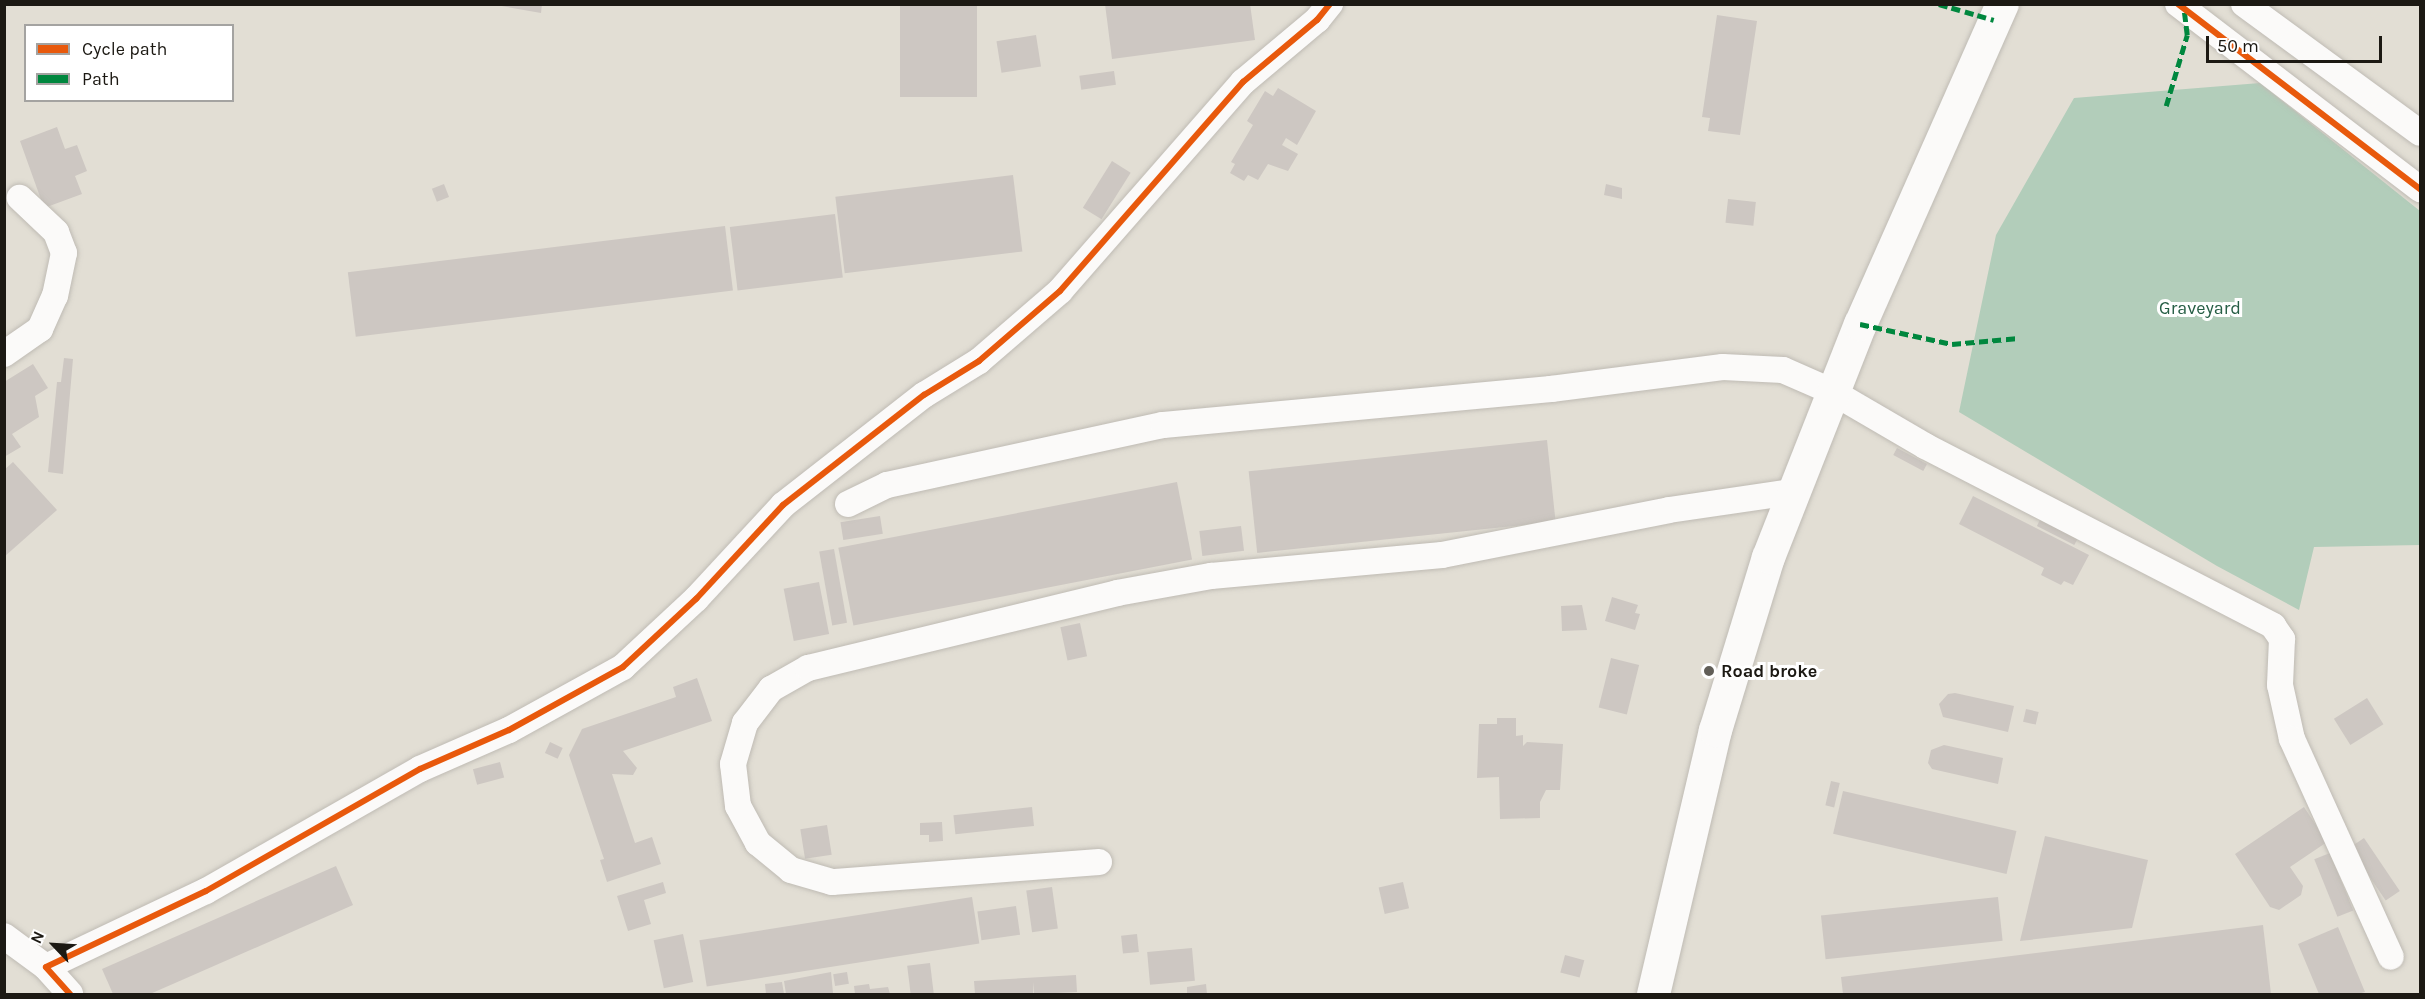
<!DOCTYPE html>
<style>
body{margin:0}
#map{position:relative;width:2425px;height:999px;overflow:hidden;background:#e2ded4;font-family:Karla,sans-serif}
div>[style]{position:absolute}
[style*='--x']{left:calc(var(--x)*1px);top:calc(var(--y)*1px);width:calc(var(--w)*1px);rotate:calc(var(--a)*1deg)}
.green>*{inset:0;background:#b2cdba}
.building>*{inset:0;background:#cdc7c2;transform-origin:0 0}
.roads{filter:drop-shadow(0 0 2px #bfbbb4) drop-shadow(0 0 2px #bfbbb4)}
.minor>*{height:26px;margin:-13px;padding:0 13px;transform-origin:13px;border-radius:13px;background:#fbfaf9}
.highway>*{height:33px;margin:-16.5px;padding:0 16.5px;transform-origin:16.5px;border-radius:16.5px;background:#fbfaf9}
.quiet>*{height:4.5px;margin-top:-2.25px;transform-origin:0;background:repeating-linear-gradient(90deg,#00873e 0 9px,transparent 0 13.5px)}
.cycleway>*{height:6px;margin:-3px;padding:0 3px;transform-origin:3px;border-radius:3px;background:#e8590c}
.dots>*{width:16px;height:16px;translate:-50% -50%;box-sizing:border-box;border:3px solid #fff;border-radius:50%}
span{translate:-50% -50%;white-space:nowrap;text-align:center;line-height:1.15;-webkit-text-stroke:6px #fff;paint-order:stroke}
.park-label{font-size:18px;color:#265e45}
.poi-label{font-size:18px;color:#1c1913;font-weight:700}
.left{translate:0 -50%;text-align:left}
.frame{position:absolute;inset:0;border:6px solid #1c1913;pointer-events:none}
.legend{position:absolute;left:24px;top:24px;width:210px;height:78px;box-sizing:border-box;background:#fff;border:2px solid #a4a3a1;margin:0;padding:8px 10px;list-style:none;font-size:18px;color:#1c1913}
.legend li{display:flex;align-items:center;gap:12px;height:30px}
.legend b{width:30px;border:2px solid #a4a3a1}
.north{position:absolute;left:24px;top:915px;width:60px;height:60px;-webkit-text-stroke:4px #fff;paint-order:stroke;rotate:295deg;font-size:16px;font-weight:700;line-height:24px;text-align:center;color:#1c1913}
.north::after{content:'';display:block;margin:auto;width:21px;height:27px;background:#1c1913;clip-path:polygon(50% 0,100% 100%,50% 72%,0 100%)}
.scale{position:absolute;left:2206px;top:36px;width:176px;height:27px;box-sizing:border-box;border:3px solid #1c1913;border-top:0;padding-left:8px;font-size:18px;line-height:21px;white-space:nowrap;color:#1c1913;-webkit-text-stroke:4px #fff;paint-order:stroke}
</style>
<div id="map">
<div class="green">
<i style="clip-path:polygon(2260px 83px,2420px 211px,2420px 545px,2314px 547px,2299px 610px,2217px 566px,1959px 412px,1996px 235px,2074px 98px)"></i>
</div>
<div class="building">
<i style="clip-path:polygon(490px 4px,542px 4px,541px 13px)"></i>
<i style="left:900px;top:4px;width:77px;height:93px"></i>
<i style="clip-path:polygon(1105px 4px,1250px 4px,1255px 40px,1112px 59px)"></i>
<i style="clip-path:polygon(1717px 15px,1757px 21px,1740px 135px,1708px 131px,1710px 118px,1702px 117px)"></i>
<i style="left:1036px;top:35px;width:32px;height:40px;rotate:81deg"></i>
<i style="left:1114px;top:71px;width:14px;height:35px;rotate:82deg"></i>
<i style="clip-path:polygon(1278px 88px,1316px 111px,1297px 145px,1286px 138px,1282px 145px,1298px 154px,1288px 171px,1268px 164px,1258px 180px,1248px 175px,1244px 181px,1230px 173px,1235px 164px,1231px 162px,1253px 125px,1247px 121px,1265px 91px,1273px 96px)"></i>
<i style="clip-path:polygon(57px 127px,65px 149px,77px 145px,87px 171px,75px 176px,82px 194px,44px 208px,20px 141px)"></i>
<i style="left:1112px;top:161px;width:22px;height:55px;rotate:32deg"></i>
<i style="left:1013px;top:175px;width:77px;height:179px;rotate:83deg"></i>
<i style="left:444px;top:184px;width:14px;height:13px;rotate:69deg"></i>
<i style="clip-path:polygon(1606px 184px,1622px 188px,1622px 199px,1604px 195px)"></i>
<i style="left:1728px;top:199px;width:28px;height:24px;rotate:6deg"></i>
<i style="left:835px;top:214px;width:64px;height:106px;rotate:83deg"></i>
<i style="left:725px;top:226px;width:65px;height:380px;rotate:83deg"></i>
<i style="clip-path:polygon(64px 358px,73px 359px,63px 474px,48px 472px,57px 382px,61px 382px)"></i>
<i style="clip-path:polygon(33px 364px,48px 388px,35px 396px,39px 417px,12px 434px,21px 447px,4px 457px,4px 382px)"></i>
<i style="left:1547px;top:440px;width:82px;height:300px;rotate:84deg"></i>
<i style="left:1897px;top:448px;width:34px;height:8px;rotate:28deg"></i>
<i style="clip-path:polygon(13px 462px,57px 510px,4px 557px,4px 470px)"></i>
<i style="left:1177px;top:482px;width:79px;height:345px;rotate:79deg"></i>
<i style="clip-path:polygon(1973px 496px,2089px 555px,2073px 585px,2064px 581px,2061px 585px,2041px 575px,2044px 568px,1959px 524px)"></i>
<i style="left:880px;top:516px;width:18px;height:40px;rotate:81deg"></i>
<i style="left:2041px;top:518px;width:42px;height:9px;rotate:27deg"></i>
<i style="left:1241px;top:526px;width:25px;height:42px;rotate:83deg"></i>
<i style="left:834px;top:549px;width:75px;height:15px;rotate:80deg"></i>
<i style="left:819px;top:582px;width:53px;height:36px;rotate:79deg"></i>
<i style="clip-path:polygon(1612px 597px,1638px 605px,1635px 613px,1640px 614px,1635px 630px,1605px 621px)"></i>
<i style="clip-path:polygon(1582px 605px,1587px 630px,1562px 631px,1561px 606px)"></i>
<i style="left:1080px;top:623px;width:34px;height:20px;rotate:78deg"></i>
<i style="left:1611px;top:658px;width:29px;height:51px;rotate:14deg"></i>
<i style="clip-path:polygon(697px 678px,712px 721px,623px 751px,637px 768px,633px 775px,612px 774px,635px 843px,652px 837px,661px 864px,607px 882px,600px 860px,604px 859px,569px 755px,582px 729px,676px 697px,673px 687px)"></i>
<i style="clip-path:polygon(1955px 693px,2014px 706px,2008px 732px,1943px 717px,1939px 704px,1948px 694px)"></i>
<i style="left:2367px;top:698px;width:31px;height:39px;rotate:58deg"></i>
<i style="left:2026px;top:709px;width:13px;height:13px;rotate:13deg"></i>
<i style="clip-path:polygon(1497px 718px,1516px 718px,1516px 736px,1523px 735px,1523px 746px,1527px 742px,1563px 744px,1560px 790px,1546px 790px,1540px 802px,1540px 818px,1500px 819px,1499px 777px,1477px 778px,1479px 724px,1497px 724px)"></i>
<i style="left:550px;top:742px;width:14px;height:12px;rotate:25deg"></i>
<i style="clip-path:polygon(1944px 745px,2003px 758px,1998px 784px,1932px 769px,1928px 763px,1931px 750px)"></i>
<i style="left:500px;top:762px;width:16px;height:28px;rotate:75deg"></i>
<i style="left:1831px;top:781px;width:9px;height:25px;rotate:13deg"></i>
<i style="left:1843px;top:791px;width:178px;height:44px;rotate:13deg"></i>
<i style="left:1032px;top:807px;width:19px;height:79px;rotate:84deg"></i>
<i style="clip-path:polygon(2304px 807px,2327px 842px,2290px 867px,2303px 886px,2301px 895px,2279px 910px,2270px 907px,2235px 854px)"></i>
<i style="clip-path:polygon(942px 822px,943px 841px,929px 842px,929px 835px,920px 835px,920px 823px)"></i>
<i style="left:827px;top:825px;width:30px;height:27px;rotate:81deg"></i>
<i style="clip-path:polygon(2045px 836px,2148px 860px,2132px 928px,2020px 941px)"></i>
<i style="left:2364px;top:838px;width:64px;height:17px;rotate:56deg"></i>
<i style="left:2330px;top:853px;width:62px;height:17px;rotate:68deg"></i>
<i style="clip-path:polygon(336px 866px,353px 905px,150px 994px,113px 994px,102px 969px)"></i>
<i style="clip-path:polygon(663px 882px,666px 893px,644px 900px,651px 924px,628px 931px,617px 896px)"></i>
<i style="left:1403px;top:882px;width:27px;height:25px;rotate:77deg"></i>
<i style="left:1052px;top:887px;width:42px;height:26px;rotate:82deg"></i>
<i style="left:972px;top:897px;width:47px;height:276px;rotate:81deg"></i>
<i style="left:1998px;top:897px;width:44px;height:178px;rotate:84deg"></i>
<i style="left:1016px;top:906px;width:29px;height:39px;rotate:82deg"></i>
<i style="clip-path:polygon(2263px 925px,2271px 994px,1843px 994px,1841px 977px)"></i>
<i style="clip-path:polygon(2338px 927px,2365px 992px,2358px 994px,2319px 994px,2298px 944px)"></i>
<i style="left:683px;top:934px;width:49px;height:30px;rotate:78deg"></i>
<i style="left:1137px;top:934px;width:18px;height:16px;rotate:84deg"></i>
<i style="left:1192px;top:948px;width:33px;height:45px;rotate:85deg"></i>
<i style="left:1565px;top:955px;width:20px;height:18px;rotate:15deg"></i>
<i style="left:930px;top:963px;width:31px;height:23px;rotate:83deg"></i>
<i style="clip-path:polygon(831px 972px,833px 993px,786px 994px,784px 981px)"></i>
<i style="left:847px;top:972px;width:12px;height:14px;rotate:81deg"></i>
<i style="clip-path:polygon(1076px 975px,1077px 992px,1034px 994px,1034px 982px,1033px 994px,975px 994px,974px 981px)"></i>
<i style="clip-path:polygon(782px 982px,784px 994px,766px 994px,765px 984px)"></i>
<i style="clip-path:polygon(869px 984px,870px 989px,888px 987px,890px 994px,855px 994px,854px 986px)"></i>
<i style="clip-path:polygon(1206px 984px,1207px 994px,1187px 994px,1187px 987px)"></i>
</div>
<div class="roads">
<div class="minor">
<i style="--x:2178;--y:4;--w:305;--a:37.4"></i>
<i style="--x:2244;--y:4;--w:218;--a:36.2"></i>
<i style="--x:4;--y:354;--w:44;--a:-34.8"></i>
<i style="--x:40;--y:329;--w:36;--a:-66"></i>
<i style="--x:55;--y:296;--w:44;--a:-78.2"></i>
<i style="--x:64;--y:253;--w:22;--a:-111"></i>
<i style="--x:56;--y:232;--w:50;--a:-136.6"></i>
<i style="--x:848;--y:504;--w:43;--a:-26"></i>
<i style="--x:887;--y:485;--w:282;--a:-12.3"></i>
<i style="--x:1163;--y:425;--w:390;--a:-5.3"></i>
<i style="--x:1551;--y:389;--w:173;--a:-7.3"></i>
<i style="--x:1723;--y:367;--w:60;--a:2.9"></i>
<i style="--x:1783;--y:370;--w:52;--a:23.6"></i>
<i style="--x:1831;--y:391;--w:109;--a:30.3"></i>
<i style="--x:1925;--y:446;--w:392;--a:27.3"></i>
<i style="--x:2273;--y:626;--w:16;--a:55"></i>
<i style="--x:2282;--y:639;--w:46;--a:92.5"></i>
<i style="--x:2280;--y:685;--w:55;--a:77.5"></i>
<i style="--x:2292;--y:739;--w:239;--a:65.6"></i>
<i style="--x:1099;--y:862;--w:268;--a:175.7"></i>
<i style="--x:832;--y:882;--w:43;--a:-163.7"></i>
<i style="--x:791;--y:870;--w:43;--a:-140.7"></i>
<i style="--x:758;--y:843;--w:42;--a:-118.4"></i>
<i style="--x:738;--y:806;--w:42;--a:-96.8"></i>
<i style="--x:733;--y:764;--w:43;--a:-73.7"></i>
<i style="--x:745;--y:723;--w:43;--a:-52.6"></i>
<i style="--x:771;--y:689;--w:43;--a:-29.6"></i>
<i style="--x:808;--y:668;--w:318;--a:-13.6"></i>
<i style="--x:1117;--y:593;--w:96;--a:-10.3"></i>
<i style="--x:1211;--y:576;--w:232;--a:-5.2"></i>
<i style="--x:1442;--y:555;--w:231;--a:-11.2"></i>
<i style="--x:1669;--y:510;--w:123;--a:-8.4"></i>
<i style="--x:4;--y:936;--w:52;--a:36.4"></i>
<i style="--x:46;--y:967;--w:36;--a:48"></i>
<i style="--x:46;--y:967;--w:177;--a:-25.4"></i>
<i style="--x:206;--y:891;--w:246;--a:-29.7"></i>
<i style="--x:420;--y:769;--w:97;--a:-23.7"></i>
<i style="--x:509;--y:730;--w:130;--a:-28.9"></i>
<i style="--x:623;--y:667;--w:100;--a:-43"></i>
<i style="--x:696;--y:599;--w:128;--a:-47.2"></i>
<i style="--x:783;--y:505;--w:179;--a:-38"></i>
<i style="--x:924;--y:395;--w:65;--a:-31.7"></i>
<i style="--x:979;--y:361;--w:107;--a:-40.8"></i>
<i style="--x:1060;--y:291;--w:278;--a:-48.8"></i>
<i style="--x:1243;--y:82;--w:97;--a:-40"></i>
<i style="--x:1317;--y:20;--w:21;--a:-51"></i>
</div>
<div class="highway">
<i style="--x:1653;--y:994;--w:271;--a:-76.8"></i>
<i style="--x:1715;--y:730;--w:181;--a:-73"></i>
<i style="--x:1768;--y:557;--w:251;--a:-68.5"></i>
<i style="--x:1860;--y:324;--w:350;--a:-66.1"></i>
</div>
</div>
<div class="quiet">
<i style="--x:1939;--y:4;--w:57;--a:16.2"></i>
<i style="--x:2166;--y:106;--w:74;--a:-73.5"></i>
<i style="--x:2187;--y:35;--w:26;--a:-97"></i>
<i style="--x:1860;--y:324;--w:94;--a:12.3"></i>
<i style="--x:1952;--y:344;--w:67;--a:-5.1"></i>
</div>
<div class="cycleway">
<i style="--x:2178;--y:4;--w:305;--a:37.4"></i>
<i style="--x:70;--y:994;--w:36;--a:-132"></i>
<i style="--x:46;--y:967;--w:177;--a:-25.4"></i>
<i style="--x:206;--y:891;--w:246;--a:-29.7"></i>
<i style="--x:420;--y:769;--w:97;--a:-23.7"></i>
<i style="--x:509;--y:730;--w:130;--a:-28.9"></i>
<i style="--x:623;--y:667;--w:100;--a:-43"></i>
<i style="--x:696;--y:599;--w:128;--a:-47.2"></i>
<i style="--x:783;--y:505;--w:179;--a:-38"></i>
<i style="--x:924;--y:395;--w:65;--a:-31.7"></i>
<i style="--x:979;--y:361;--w:107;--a:-40.8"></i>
<i style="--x:1060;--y:291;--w:278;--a:-48.8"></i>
<i style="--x:1243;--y:82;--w:97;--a:-40"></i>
<i style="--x:1317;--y:20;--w:21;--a:-51"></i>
</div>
<div class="dots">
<i style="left:1709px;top:671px;background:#615e57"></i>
</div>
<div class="park-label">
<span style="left:2200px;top:308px">Graveyard</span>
</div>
<div class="poi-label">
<span class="left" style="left:1721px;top:671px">Road broke</span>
</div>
<div class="frame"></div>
<ul class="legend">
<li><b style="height:8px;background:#e8590c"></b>Cycle path</li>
<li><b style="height:8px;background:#00873e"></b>Path</li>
</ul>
<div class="north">N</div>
<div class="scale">50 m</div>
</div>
